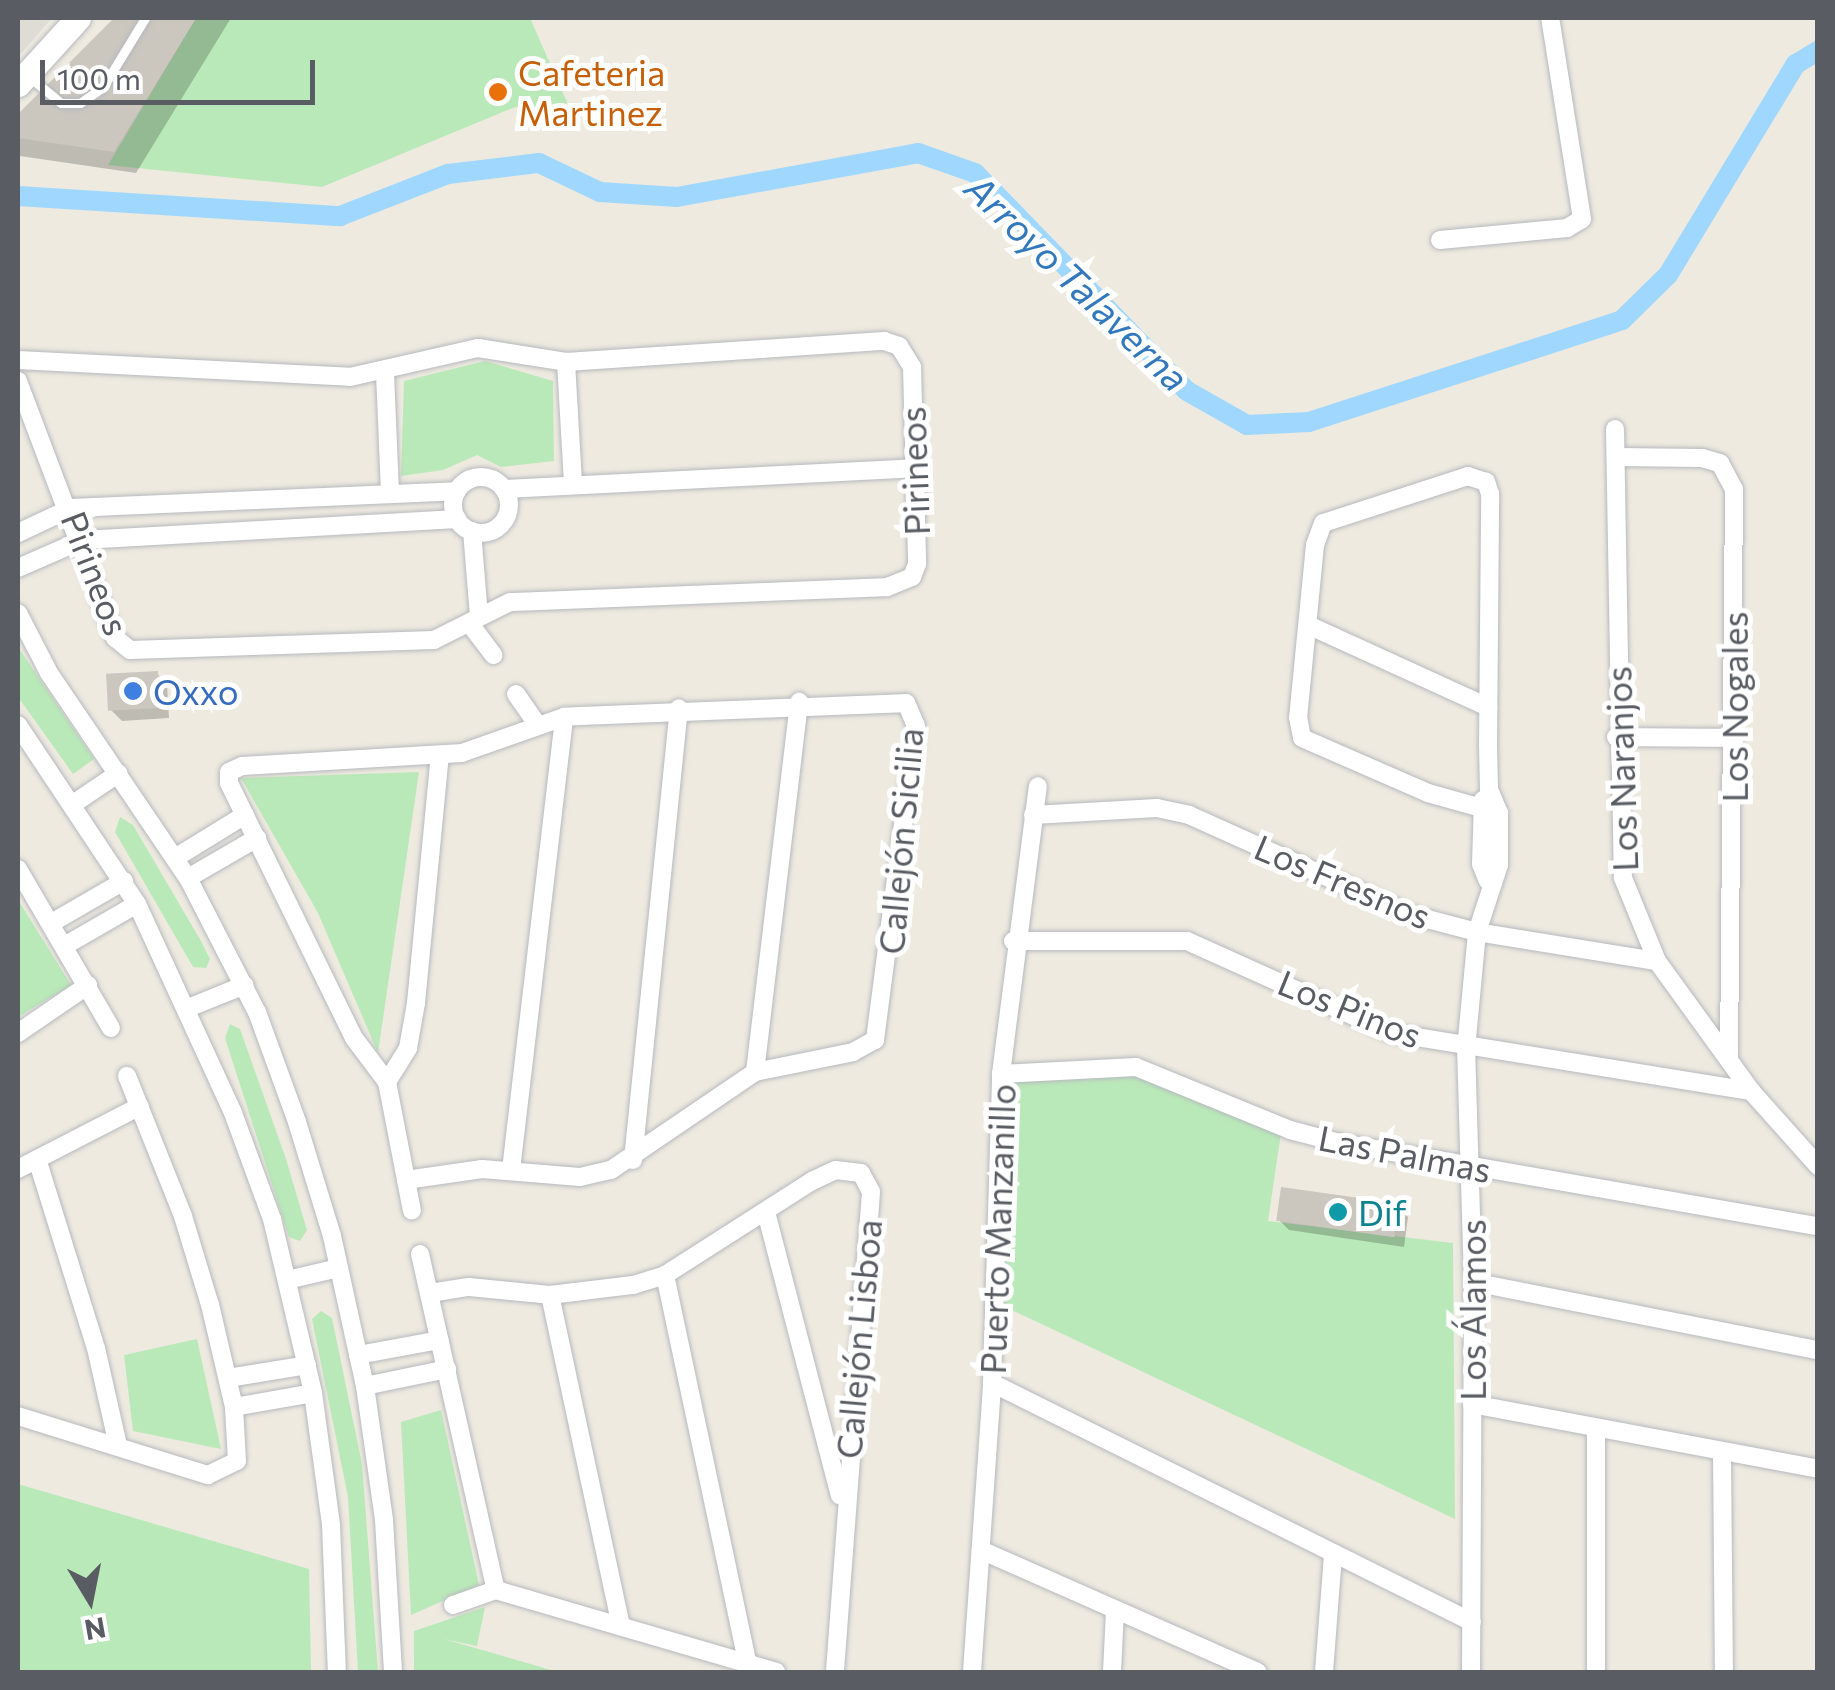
<!DOCTYPE html>
<meta charset="utf-8">
<style>
body{margin:0}
#map{position:relative;width:1835px;height:1690px;overflow:hidden;background:#eeeae0;font-family:Commissioner,sans-serif}
div>[style]{position:absolute}
[style*='--x']{left:calc(var(--x)*1px);top:calc(var(--y)*1px);width:calc(var(--w)*1px);rotate:calc(var(--a)*1deg)}
.industrial>*{inset:0;background:#dedcd5}
.green>*{inset:0;background:#bae9b9}
.shadow>*{inset:0;background:#0003}
.canal>*{height:20px;margin:-10px;padding:0 10px;transform-origin:10px;border-radius:10px;background:#9fd7ff}
.building>*{inset:0;background:#cbc7bf;transform-origin:0 0}
.roads{filter:drop-shadow(0 0 2px #b6b9be) drop-shadow(0 0 2px #b6b9be)}
.lane>*{height:9px;margin:-4.5px;padding:0 4.5px;transform-origin:4.5px;border-radius:4.5px;background:#fff}
.street>*{height:18px;margin:-9px;padding:0 9px;transform-origin:9px;border-radius:9px;background:#fff}
.street>.ring{margin:-9px;padding:0;box-sizing:content-box;background:none;border:18px solid #fff;border-radius:50%}
.secondary>*{height:25px;margin:-12.5px;padding:0 12.5px;transform-origin:12.5px;border-radius:12.5px;background:#fff}
.dots>*{width:28px;height:28px;translate:-50% -50%;box-sizing:border-box;border:5px solid #fff;border-radius:50%}
span{translate:-50% -50%;white-space:nowrap;text-align:center;line-height:1.15;-webkit-text-stroke:10px #fff;paint-order:stroke}
.food-label{font-size:35px;color:#c56008}
.left{translate:0 -50%;text-align:left}
.street-label{font-size:35px;color:#595d63}
.shop-label{font-size:35px;color:#366cbe}
.culture-label{font-size:35px;color:#0d838f}
.water-label{font-size:38px;color:#3178bc;font-style:italic}
.frame{position:absolute;inset:0;border:20px solid #595d63;pointer-events:none}
.north{position:absolute;left:40px;top:1550px;width:100px;height:100px;-webkit-text-stroke:8px #fff;paint-order:stroke;rotate:170deg;font-size:28px;font-weight:700;line-height:40px;text-align:center;color:#595d63}
.north::after{content:'';display:block;margin:auto;width:35px;height:45px;background:#595d63;clip-path:polygon(50% 0,100% 100%,50% 72%,0 100%)}
.scale{position:absolute;left:40px;top:60px;width:275px;height:45px;box-sizing:border-box;border:5px solid #595d63;border-top:0;padding-left:12px;font-size:30px;line-height:35px;white-space:nowrap;color:#595d63;-webkit-text-stroke:8px #fff;paint-order:stroke}
</style>
<div id="map">
<div class="industrial">
<i style="clip-path:polygon(18px 18px,52px 18px,18px 57px)"></i>
</div>
<div class="green">
<i style="clip-path:polygon(196px 18px,530px 18px,578px 127px,515px 107px,322px 187px,108px 165px)"></i>
<i style="clip-path:polygon(485px 361px,553px 381px,554px 461px,501px 467px,477px 455px,443px 470px,401px 476px,404px 381px)"></i>
<i style="clip-path:polygon(18px 647px,94px 759px,73px 774px,18px 697px)"></i>
<i style="clip-path:polygon(419px 772px,378px 1053px,318px 913px,241px 778px)"></i>
<i style="clip-path:polygon(120px 817px,133px 825px,201px 941px,210px 959px,206px 968px,193px 967px,115px 832px)"></i>
<i style="clip-path:polygon(20px 903px,71px 985px,18px 1017px,18px 905px)"></i>
<i style="clip-path:polygon(230px 1024px,240px 1029px,286px 1159px,307px 1230px,300px 1241px,289px 1237px,225px 1038px)"></i>
<i style="clip-path:polygon(1131px 1070px,1281px 1133px,1268px 1221px,1453px 1243px,1455px 1519px,1001px 1305px,1009px 1079px)"></i>
<i style="clip-path:polygon(321px 1311px,332px 1318px,362px 1464px,378px 1672px,358px 1672px,348px 1497px,312px 1319px)"></i>
<i style="clip-path:polygon(197px 1339px,221px 1449px,133px 1431px,124px 1355px)"></i>
<i style="clip-path:polygon(441px 1410px,479px 1585px,411px 1615px,401px 1422px)"></i>
<i style="clip-path:polygon(18px 1484px,309px 1569px,311px 1672px,18px 1672px)"></i>
<i style="clip-path:polygon(485px 1607px,477px 1646px,444px 1639px,558px 1672px,414px 1672px,414px 1631px)"></i>
</div>
<div class="shadow">
<i style="clip-path:polygon(115px 18px,231px 18px,136px 173px,20px 156px,18px 117px,104px 36px)"></i>
<i style="clip-path:polygon(157px 674px,167px 684px,169px 718px,122px 721px,111px 710px)"></i>
<i style="clip-path:polygon(1398px 1207px,1408px 1217px,1404px 1247px,1289px 1230px,1279px 1220px)"></i>
</div>
<div class="canal">
<i style="--x:18;--y:196;--w:323;--a:3.6"></i>
<i style="--x:340;--y:216;--w:116;--a:-21.3"></i>
<i style="--x:448;--y:174;--w:92;--a:-6.9"></i>
<i style="--x:539;--y:163;--w:68;--a:25.4"></i>
<i style="--x:600;--y:192;--w:77;--a:3.7"></i>
<i style="--x:677;--y:197;--w:245;--a:-10.3"></i>
<i style="--x:918;--y:153;--w:60;--a:19.3"></i>
<i style="--x:975;--y:173;--w:304;--a:45.8"></i>
<i style="--x:1187;--y:391;--w:69;--a:29.5"></i>
<i style="--x:1247;--y:425;--w:62;--a:-2.8"></i>
<i style="--x:1309;--y:422;--w:329;--a:-18"></i>
<i style="--x:1622;--y:320;--w:64;--a:-44.4"></i>
<i style="--x:1668;--y:275;--w:247;--a:-58.8"></i>
<i style="--x:1796;--y:64;--w:26;--a:-31"></i>
</div>
<div class="building">
<i style="clip-path:polygon(114px 18px,196px 18px,114px 152px,18px 138px,18px 114px)"></i>
<i style="left:158px;top:671px;width:37px;height:52px;rotate:87deg"></i>
<i style="left:1281px;top:1187px;width:119px;height:34px;rotate:8deg"></i>
</div>
<div class="roads">
<div class="lane">
<i style="--x:27;--y:75;--w:44;--a:39.5"></i>
<i style="--x:61;--y:103;--w:19;--a:0"></i>
<i style="--x:80;--y:103;--w:28;--a:-35"></i>
<i style="--x:103;--y:87;--w:81;--a:-58.7"></i>
</div>
<div class="street">
<i style="--x:1440;--y:240;--w:128;--a:-5.4"></i>
<i style="--x:1567;--y:228;--w:17;--a:-31"></i>
<i style="--x:1582;--y:219;--w:204;--a:-99"></i>
<i style="--x:18;--y:360;--w:332;--a:2.9"></i>
<i style="--x:350;--y:377;--w:131;--a:-12.8"></i>
<i style="--x:478;--y:348;--w:89;--a:9"></i>
<i style="--x:566;--y:362;--w:319;--a:-3.8"></i>
<i style="--x:884;--y:341;--w:16;--a:18"></i>
<i style="--x:899;--y:346;--w:25;--a:58"></i>
<i style="--x:912;--y:367;--w:197;--a:88.5"></i>
<i style="--x:917;--y:564;--w:14;--a:111"></i>
<i style="--x:912;--y:577;--w:27;--a:158"></i>
<i style="--x:887;--y:587;--w:377;--a:177.7"></i>
<i style="--x:510;--y:602;--w:85;--a:153.4"></i>
<i style="--x:434;--y:640;--w:304;--a:178.1"></i>
<i style="--x:130;--y:650;--w:19;--a:-141"></i>
<i style="--x:115;--y:638;--w:275;--a:-110.7"></i>
<i style="--x:566;--y:362;--w:120;--a:86.7"></i>
<i style="--x:385;--y:373;--w:118;--a:87.6"></i>
<i style="--x:1615;--y:429;--w:449;--a:89"></i>
<i style="--x:1623;--y:878;--w:90;--a:67.7"></i>
<i style="--x:1657;--y:961;--w:160;--a:54.1"></i>
<i style="--x:1751;--y:1091;--w:101;--a:48.2"></i>
<i style="--x:1616;--y:457;--w:86;--a:0.7"></i>
<i style="--x:1702;--y:458;--w:19;--a:16"></i>
<i style="--x:1720;--y:463;--w:30;--a:62"></i>
<i style="--x:1734;--y:489;--w:571;--a:90.5"></i>
<i class="ring" style="left:453px;top:477px;width:38px;height:38px"></i>
<i style="--x:504;--y:489;--w:412;--a:-2.9"></i>
<i style="--x:472;--y:531;--w:85;--a:85.3"></i>
<i style="--x:18;--y:533;--w:59;--a:-25.3"></i>
<i style="--x:71;--y:508;--w:386;--a:-2.5"></i>
<i style="--x:18;--y:568;--w:70;--a:-23.6"></i>
<i style="--x:82;--y:540;--w:376;--a:-3.2"></i>
<i style="--x:18;--y:613;--w:68;--a:62.7"></i>
<i style="--x:49;--y:673;--w:248;--a:55.9"></i>
<i style="--x:188;--y:878;--w:151;--a:62.8"></i>
<i style="--x:257;--y:1012;--w:117;--a:70"></i>
<i style="--x:297;--y:1122;--w:119;--a:72.9"></i>
<i style="--x:332;--y:1236;--w:154;--a:77.6"></i>
<i style="--x:365;--y:1386;--w:135;--a:81.9"></i>
<i style="--x:384;--y:1520;--w:152;--a:86.6"></i>
<i style="--x:470;--y:624;--w:39;--a:53"></i>
<i style="--x:1308;--y:625;--w:198;--a:24.5"></i>
<i style="--x:516;--y:694;--w:37;--a:55"></i>
<i style="--x:18;--y:725;--w:215;--a:56.4"></i>
<i style="--x:137;--y:904;--w:230;--a:65.3"></i>
<i style="--x:233;--y:1113;--w:113;--a:69.8"></i>
<i style="--x:272;--y:1219;--w:179;--a:76.7"></i>
<i style="--x:313;--y:1393;--w:133;--a:82.2"></i>
<i style="--x:331;--y:1525;--w:147;--a:87.7"></i>
<i style="--x:1616;--y:737;--w:119;--a:0.5"></i>
<i style="--x:1483;--y:800;--w:64;--a:91.8"></i>
<i style="--x:1481;--y:864;--w:18;--a:68"></i>
<i style="--x:73;--y:804;--w:55;--a:-34"></i>
<i style="--x:1033;--y:815;--w:124;--a:-3.2"></i>
<i style="--x:1157;--y:808;--w:33;--a:12"></i>
<i style="--x:1189;--y:815;--w:244;--a:24.2"></i>
<i style="--x:1412;--y:915;--w:67;--a:14.7"></i>
<i style="--x:1477;--y:932;--w:182;--a:9.2"></i>
<i style="--x:175;--y:858;--w:82;--a:-31.6"></i>
<i style="--x:18;--y:869;--w:184;--a:59.7"></i>
<i style="--x:188;--y:878;--w:80;--a:-30.1"></i>
<i style="--x:53;--y:922;--w:82;--a:-30"></i>
<i style="--x:1013;--y:941;--w:174;--a:0"></i>
<i style="--x:1187;--y:941;--w:225;--a:24.2"></i>
<i style="--x:1392;--y:1033;--w:364;--a:9.2"></i>
<i style="--x:66;--y:945;--w:82;--a:-30"></i>
<i style="--x:188;--y:1008;--w:61;--a:-22"></i>
<i style="--x:18;--y:1033;--w:85;--a:-34.4"></i>
<i style="--x:755;--y:1072;--w:373;--a:-83.2"></i>
<i style="--x:1001;--y:1074;--w:135;--a:-3"></i>
<i style="--x:1136;--y:1067;--w:166;--a:22.2"></i>
<i style="--x:1290;--y:1130;--w:52;--a:14.6"></i>
<i style="--x:1340;--y:1143;--w:485;--a:9.9"></i>
<i style="--x:387;--y:1082;--w:40;--a:-58"></i>
<i style="--x:408;--y:1048;--w:46;--a:-79.9"></i>
<i style="--x:416;--y:1003;--w:248;--a:-84.5"></i>
<i style="--x:37;--y:1159;--w:198;--a:72.7"></i>
<i style="--x:96;--y:1348;--w:100;--a:77.3"></i>
<i style="--x:633;--y:1160;--w:454;--a:-84.2"></i>
<i style="--x:18;--y:1169;--w:137;--a:-27.3"></i>
<i style="--x:511;--y:1170;--w:456;--a:-83.3"></i>
<i style="--x:406;--y:1180;--w:77;--a:-8.2"></i>
<i style="--x:482;--y:1169;--w:98;--a:4.7"></i>
<i style="--x:580;--y:1177;--w:32;--a:-13"></i>
<i style="--x:611;--y:1170;--w:174;--a:-34.2"></i>
<i style="--x:755;--y:1072;--w:100;--a:-11.5"></i>
<i style="--x:853;--y:1052;--w:25;--a:-29"></i>
<i style="--x:875;--y:1040;--w:317;--a:-82.6"></i>
<i style="--x:916;--y:726;--w:25;--a:-113"></i>
<i style="--x:906;--y:703;--w:342;--a:177.7"></i>
<i style="--x:564;--y:717;--w:108;--a:160.6"></i>
<i style="--x:462;--y:753;--w:220;--a:176.6"></i>
<i style="--x:242;--y:766;--w:14;--a:155"></i>
<i style="--x:229;--y:772;--w:11;--a:90"></i>
<i style="--x:229;--y:783;--w:284;--a:63.9"></i>
<i style="--x:354;--y:1038;--w:55;--a:53.1"></i>
<i style="--x:387;--y:1082;--w:100;--a:79"></i>
<i style="--x:406;--y:1180;--w:31;--a:79"></i>
<i style="--x:766;--y:1212;--w:293;--a:75.4"></i>
<i style="--x:420;--y:1254;--w:344;--a:77.3"></i>
<i style="--x:665;--y:1275;--w:398;--a:78"></i>
<i style="--x:287;--y:1280;--w:53;--a:-13"></i>
<i style="--x:1473;--y:1282;--w:352;--a:11.2"></i>
<i style="--x:430;--y:1293;--w:39;--a:-9"></i>
<i style="--x:469;--y:1287;--w:81;--a:5.6"></i>
<i style="--x:550;--y:1295;--w:84;--a:-6.9"></i>
<i style="--x:633;--y:1285;--w:34;--a:-17"></i>
<i style="--x:665;--y:1275;--w:174;--a:-32.6"></i>
<i style="--x:812;--y:1181;--w:26;--a:-25"></i>
<i style="--x:836;--y:1170;--w:25;--a:7"></i>
<i style="--x:861;--y:1173;--w:21;--a:62"></i>
<i style="--x:871;--y:1192;--w:481;--a:94.3"></i>
<i style="--x:550;--y:1295;--w:339;--a:77.9"></i>
<i style="--x:358;--y:1355;--w:83;--a:-10.4"></i>
<i style="--x:228;--y:1378;--w:80;--a:-9.3"></i>
<i style="--x:992;--y:1383;--w:536;--a:26.47"></i>
<i style="--x:365;--y:1386;--w:84;--a:-11.7"></i>
<i style="--x:1472;--y:1404;--w:352;--a:10.6"></i>
<i style="--x:234;--y:1407;--w:80;--a:-10"></i>
<i style="--x:18;--y:1416;--w:199;--a:17.3"></i>
<i style="--x:208;--y:1475;--w:32;--a:-26"></i>
<i style="--x:237;--y:1461;--w:54;--a:-93.2"></i>
<i style="--x:234;--y:1407;--w:105;--a:-103.2"></i>
<i style="--x:210;--y:1305;--w:93;--a:-106.9"></i>
<i style="--x:183;--y:1216;--w:151;--a:-111.8"></i>
<i style="--x:1722;--y:1452;--w:220;--a:89.5"></i>
<i style="--x:983;--y:1551;--w:300;--a:23.8"></i>
<i style="--x:496;--y:1590;--w:292;--a:16.3"></i>
<i style="--x:453;--y:1605;--w:46;--a:-19.2"></i>
<i style="--x:972;--y:1672;--w:290;--a:-86"></i>
<i style="--x:992;--y:1383;--w:309;--a:-88.3"></i>
<i style="--x:1001;--y:1074;--w:290;--a:-82.7"></i>
<i style="--x:1112;--y:1672;--w:62;--a:-87.2"></i>
<i style="--x:1324;--y:1672;--w:117;--a:-85.6"></i>
<i style="--x:1471;--y:1672;--w:390;--a:-89.7"></i>
<i style="--x:1473;--y:1282;--w:233;--a:-91.7"></i>
<i style="--x:1466;--y:1049;--w:118;--a:-84.6"></i>
<i style="--x:1477;--y:932;--w:71;--a:-71.8"></i>
<i style="--x:1499;--y:865;--w:52;--a:-90"></i>
<i style="--x:1499;--y:813;--w:26;--a:-113"></i>
<i style="--x:1489;--y:789;--w:44;--a:-91.3"></i>
<i style="--x:1488;--y:745;--w:251;--a:-89.5"></i>
<i style="--x:1490;--y:494;--w:13;--a:-108"></i>
<i style="--x:1486;--y:482;--w:19;--a:-162"></i>
<i style="--x:1468;--y:476;--w:152;--a:162"></i>
<i style="--x:1323;--y:523;--w:23;--a:110"></i>
<i style="--x:1315;--y:545;--w:173;--a:95.6"></i>
<i style="--x:1298;--y:717;--w:21;--a:79"></i>
<i style="--x:1302;--y:738;--w:137;--a:23.6"></i>
<i style="--x:1428;--y:793;--w:74;--a:15.7"></i>
<i style="--x:1596;--y:1672;--w:242;--a:-90"></i>
</div>
<div class="secondary">
<i style="--x:18;--y:84;--w:89;--a:-47.7"></i>
</div>
</div>
<div class="dots">
<i style="left:498px;top:92px;background:#e8710a"></i>
<i style="left:133px;top:691px;background:#3f7fe0"></i>
<i style="left:1338px;top:1212px;background:#0f9aa8"></i>
</div>
<div class="food-label">
<span class="left" style="left:518px;top:92px">Cafeteria<br>Martinez</span>
</div>
<div class="street-label">
<span style="left:914px;top:471px;rotate:-92deg">Pirineos</span>
<span style="left:96px;top:573px;rotate:69deg">Pirineos</span>
<span style="left:1734px;top:707px;rotate:-90deg">Los Nogales</span>
<span style="left:1621px;top:769px;rotate:-92deg">Los Naranjos</span>
<span style="left:900px;top:841px;rotate:-85deg">Callejón Sicilia</span>
<span style="left:1343px;top:881px;rotate:23deg">Los Fresnos</span>
<span style="left:1350px;top:1008px;rotate:22deg">Los Pinos</span>
<span style="left:1405px;top:1153px;rotate:11deg">Las Palmas</span>
<span style="left:997px;top:1229px;rotate:-88deg">Puerto Manzanillo</span>
<span style="left:1472px;top:1310px;rotate:-90deg">Los Álamos</span>
<span style="left:858px;top:1339px;rotate:-85deg">Callejón Lisboa</span>
</div>
<div class="shop-label">
<span class="left" style="left:153px;top:691px">Oxxo</span>
</div>
<div class="culture-label">
<span class="left" style="left:1358px;top:1212px">Dif</span>
</div>
<div class="water-label">
<span style="left:1078px;top:282px;rotate:44deg">Arroyo Talaverna</span>
</div>
<div class="frame"></div>
<div class="north">N</div>
<div class="scale">100 m</div>
</div>
